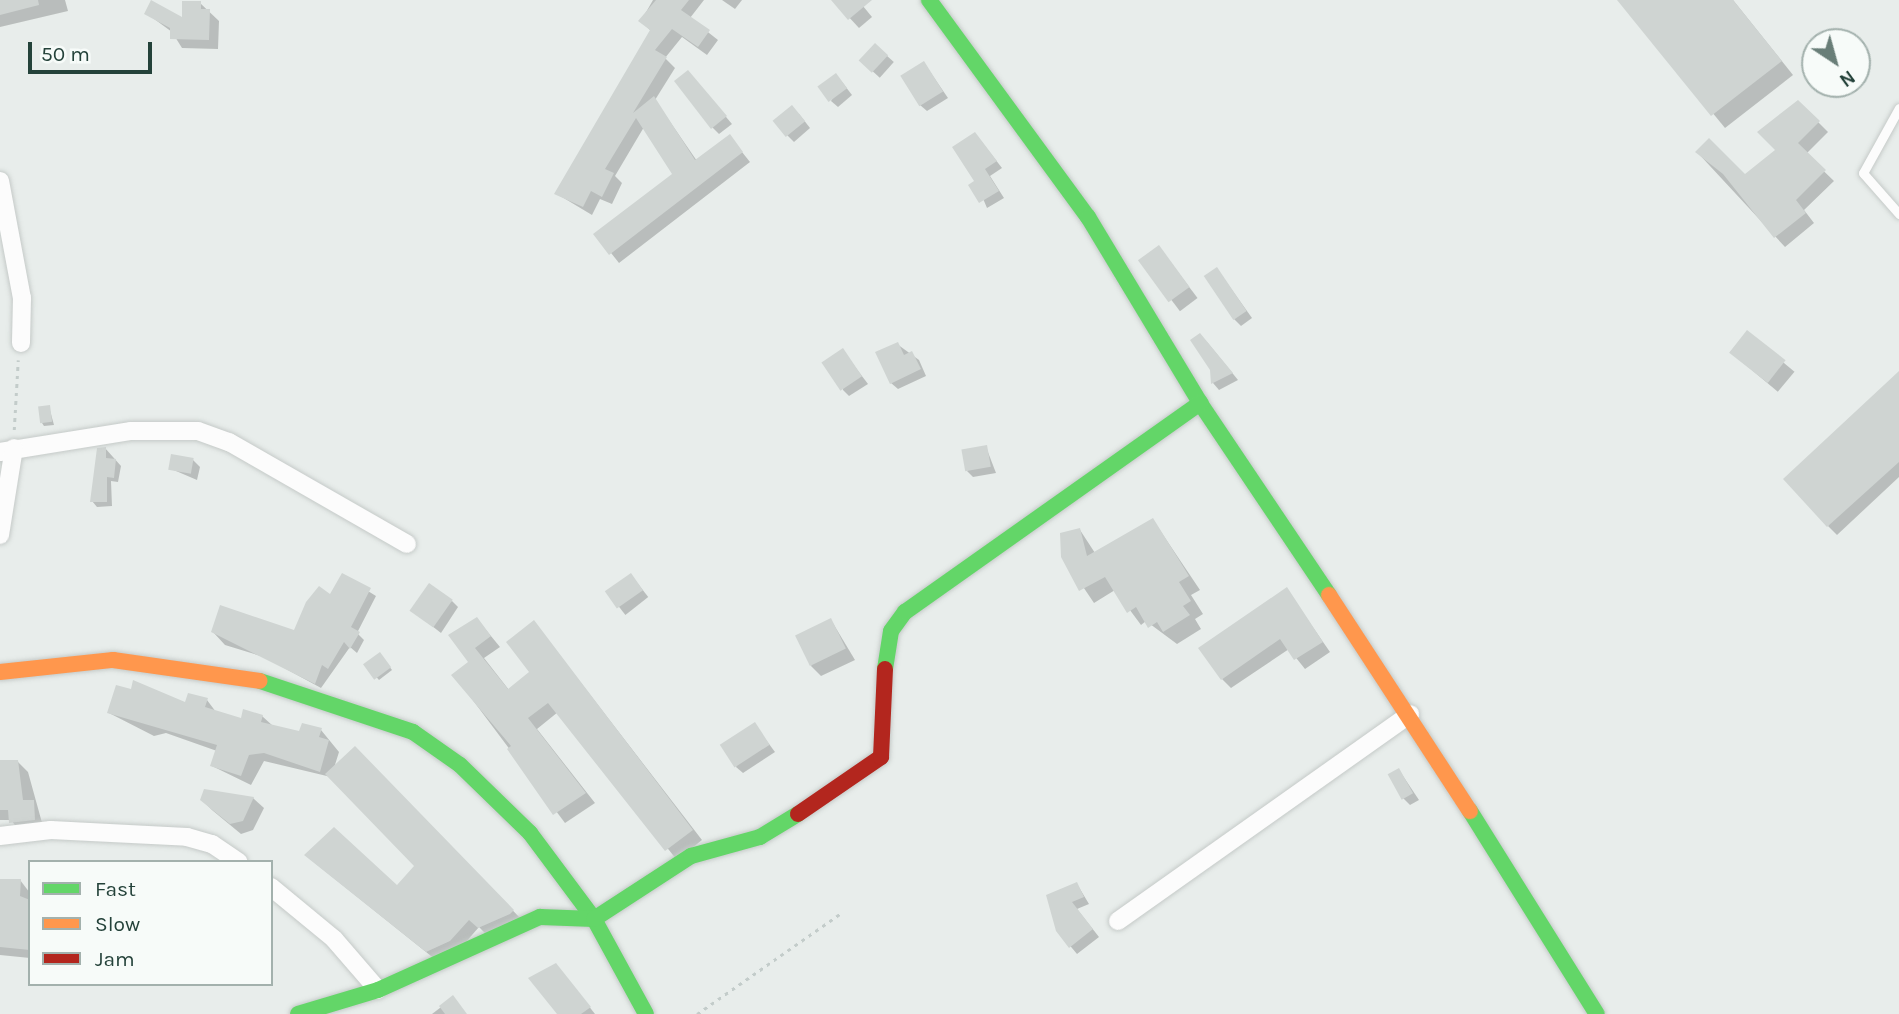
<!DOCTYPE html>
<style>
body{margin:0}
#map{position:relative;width:1899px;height:1014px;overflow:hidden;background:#e8edeb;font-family:Karla,sans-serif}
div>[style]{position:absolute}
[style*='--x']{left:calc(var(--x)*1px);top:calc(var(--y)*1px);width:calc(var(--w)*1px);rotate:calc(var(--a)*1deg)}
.shadow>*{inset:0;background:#0003;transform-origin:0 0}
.building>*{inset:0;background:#cfd4d2;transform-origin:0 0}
.path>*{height:2.5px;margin-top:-1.25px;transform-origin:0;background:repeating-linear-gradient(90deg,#c3ccca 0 3.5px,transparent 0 8.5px)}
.roads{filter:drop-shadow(0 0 2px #c5cac8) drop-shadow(0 0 2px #c5cac8)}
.lane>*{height:9px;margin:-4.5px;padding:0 4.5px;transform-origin:4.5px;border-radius:4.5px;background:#fcfcfc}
.street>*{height:18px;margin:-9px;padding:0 9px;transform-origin:9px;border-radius:9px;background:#fcfcfc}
.fast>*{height:16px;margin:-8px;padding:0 8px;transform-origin:8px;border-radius:8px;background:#63d668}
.slow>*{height:16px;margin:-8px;padding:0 8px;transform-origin:8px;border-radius:8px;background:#ff974d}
.jam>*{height:16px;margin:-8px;padding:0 8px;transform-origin:8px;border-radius:8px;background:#b3261e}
span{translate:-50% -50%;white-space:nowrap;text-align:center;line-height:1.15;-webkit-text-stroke:5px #f7fbf9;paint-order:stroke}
.legend{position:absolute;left:28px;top:860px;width:245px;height:126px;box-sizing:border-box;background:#f7fbf9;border:2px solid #a3b1ad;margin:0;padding:9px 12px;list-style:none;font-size:21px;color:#24423a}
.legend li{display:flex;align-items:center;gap:14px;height:35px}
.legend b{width:35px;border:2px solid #a3b1ad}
.north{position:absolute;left:1801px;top:28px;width:70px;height:70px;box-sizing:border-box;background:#f7fbf9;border:2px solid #a3b1ad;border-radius:50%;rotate:144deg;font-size:19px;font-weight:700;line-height:28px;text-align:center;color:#24423a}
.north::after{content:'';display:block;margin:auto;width:24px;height:32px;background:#697e78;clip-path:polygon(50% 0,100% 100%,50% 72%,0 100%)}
.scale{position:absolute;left:28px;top:42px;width:124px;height:32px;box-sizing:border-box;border:4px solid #24423a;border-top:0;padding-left:9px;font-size:21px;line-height:24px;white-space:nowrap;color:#24423a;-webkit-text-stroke:5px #f7fbf9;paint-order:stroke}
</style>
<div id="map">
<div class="shadow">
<i style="clip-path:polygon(0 0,65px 0,68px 11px,0 27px)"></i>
<i style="clip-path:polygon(653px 0,704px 0,690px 18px,718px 40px,707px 55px,682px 37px,665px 58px,675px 68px,655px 100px,697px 161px,730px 137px,750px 162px,619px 263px,596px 234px,674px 174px,644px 127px,615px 176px,622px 183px,612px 204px,600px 199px,592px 215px,557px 194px,651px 31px,641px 21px)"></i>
<i style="clip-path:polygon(722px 0,742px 0,735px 9px)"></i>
<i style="clip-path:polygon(833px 0,858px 0,872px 17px,859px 28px)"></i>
<i style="clip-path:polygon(1620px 0,1733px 0,1793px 75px,1725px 128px)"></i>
<i style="clip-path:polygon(200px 3px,219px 21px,218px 49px,182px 48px,172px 32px,146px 13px,184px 20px)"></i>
<i style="left:876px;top:46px;width:24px;height:21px;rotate:42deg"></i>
<i style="clip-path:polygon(924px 63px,948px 98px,927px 111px,920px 105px)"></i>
<i style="clip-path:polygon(688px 72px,732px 124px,719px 134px,712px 127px)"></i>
<i style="clip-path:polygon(842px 82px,852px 95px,838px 107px,831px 101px)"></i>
<i style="clip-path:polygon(1798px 102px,1828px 132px,1806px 154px,1834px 181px,1804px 210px,1814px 223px,1785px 247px,1697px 152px,1745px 176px,1778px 150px)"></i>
<i style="clip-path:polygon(799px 114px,810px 128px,794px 142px,787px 135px)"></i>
<i style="clip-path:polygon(981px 141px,1002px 168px,990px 176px,1004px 198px,987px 208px,976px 182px)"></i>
<i style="left:1159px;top:247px;width:64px;height:22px;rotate:53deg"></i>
<i style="clip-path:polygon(1217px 269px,1252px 318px,1241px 326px,1234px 319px)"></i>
<i style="left:1747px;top:332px;width:62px;height:26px;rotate:40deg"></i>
<i style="clip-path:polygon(1207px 342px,1238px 380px,1219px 390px,1213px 383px)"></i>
<i style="clip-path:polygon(897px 344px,919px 360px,926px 376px,898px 389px,891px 383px)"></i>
<i style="clip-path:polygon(843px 351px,868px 384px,849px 396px,843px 390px)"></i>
<i style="clip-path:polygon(1899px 373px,1899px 477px,1837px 535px,1828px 526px)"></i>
<i style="clip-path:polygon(49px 407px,54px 425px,44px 426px,42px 423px)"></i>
<i style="clip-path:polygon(986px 447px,996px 473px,973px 477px,967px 471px)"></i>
<i style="clip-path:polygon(105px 448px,121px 466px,118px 482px,111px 481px,112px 506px,97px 507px,92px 501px)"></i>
<i style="clip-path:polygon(193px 460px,200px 467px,197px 480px,169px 468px)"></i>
<i style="clip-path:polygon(1153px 520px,1200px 590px,1191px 595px,1203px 614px,1195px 619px,1201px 629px,1177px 644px,1146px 621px,1141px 625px,1115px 590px,1094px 603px,1063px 557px,1080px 530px,1095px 553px)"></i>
<i style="clip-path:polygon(342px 575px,376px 596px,357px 633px,364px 640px,357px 653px,350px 647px,321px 688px,264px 657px,225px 645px,213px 632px,295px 632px,331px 596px)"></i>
<i style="left:631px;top:575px;width:28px;height:29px;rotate:52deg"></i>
<i style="clip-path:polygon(1287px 590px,1330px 652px,1305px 669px,1289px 649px,1231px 688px,1222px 679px)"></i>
<i style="clip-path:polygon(452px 601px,458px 607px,441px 633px,414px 612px)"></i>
<i style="clip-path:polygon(477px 619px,500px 647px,484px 658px,509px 690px,531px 672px,534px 622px,702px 840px,677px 860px,558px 712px,537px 729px,595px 803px,565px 823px,454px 675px,470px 663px)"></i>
<i style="clip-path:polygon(831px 620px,855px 660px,821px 676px,811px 666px)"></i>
<i style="clip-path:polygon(382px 657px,392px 670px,379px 680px,366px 665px)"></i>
<i style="clip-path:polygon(207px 700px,216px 712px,242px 720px,262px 716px,273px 726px,300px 734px,321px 730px,339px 752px,334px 768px,355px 748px,521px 919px,488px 936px,479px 927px,459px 950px,436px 960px,315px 863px,397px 887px,416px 866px,331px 777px,264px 761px,251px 785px,212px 766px,217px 751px,166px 733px,154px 736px,109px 713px)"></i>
<i style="clip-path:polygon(755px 725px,775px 752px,743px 773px,736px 767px)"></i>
<i style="clip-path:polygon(0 762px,18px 762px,28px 772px,44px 830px,21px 833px,11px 820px,0 820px)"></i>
<i style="clip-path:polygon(1399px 770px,1419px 800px,1410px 805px,1403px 798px)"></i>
<i style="clip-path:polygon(205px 791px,253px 798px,264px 808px,253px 830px,241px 834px,212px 810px,202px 800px)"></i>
<i style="clip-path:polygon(20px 880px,30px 893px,30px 958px,0 955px,0 882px)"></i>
<i style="clip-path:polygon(1077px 884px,1089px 904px,1077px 909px,1099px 937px,1077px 954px,1057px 930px)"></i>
<i style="clip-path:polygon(562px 972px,595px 1014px,559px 1014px)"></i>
<i style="clip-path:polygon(453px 998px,466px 1014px,432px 1014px)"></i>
</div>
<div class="building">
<i style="clip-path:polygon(0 0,38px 0,39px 5px,0 15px)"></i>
<i style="clip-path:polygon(151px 0,182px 17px,182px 1px,201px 1px,201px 9px,210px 9px,209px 40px,170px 39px,170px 28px,144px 14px)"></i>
<i style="clip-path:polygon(656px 0,689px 0,681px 10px,710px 30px,698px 47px,672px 29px,655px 50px,667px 57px,633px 113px,654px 96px,695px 160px,730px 134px,743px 152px,609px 255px,593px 234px,672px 174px,636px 118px,605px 169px,614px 173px,602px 197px,591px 191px,583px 207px,554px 194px,650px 30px,638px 21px)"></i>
<i style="clip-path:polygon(831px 0,872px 0,848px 20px)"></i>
<i style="clip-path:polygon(1617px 0,1733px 0,1782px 61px,1711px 116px)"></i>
<i style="left:875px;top:43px;width:18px;height:24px;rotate:43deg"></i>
<i style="left:924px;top:61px;width:36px;height:28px;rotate:58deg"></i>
<i style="clip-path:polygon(688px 70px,727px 116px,711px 129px,674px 81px)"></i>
<i style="left:836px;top:73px;width:19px;height:23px;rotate:54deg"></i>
<i style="clip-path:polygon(1798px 100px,1820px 121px,1798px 143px,1826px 170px,1796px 200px,1806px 213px,1774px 238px,1723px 174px,1695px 152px,1709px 138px,1745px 174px,1775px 150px,1757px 132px)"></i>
<i style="left:792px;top:105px;width:21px;height:25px;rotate:51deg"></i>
<i style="clip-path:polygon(975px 132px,997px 161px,985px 169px,999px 191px,979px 203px,968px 185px,974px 181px,952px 147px)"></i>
<i style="left:1159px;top:245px;width:52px;height:26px;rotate:54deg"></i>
<i style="left:1217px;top:267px;width:53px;height:16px;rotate:56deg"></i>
<i style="left:1747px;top:330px;width:49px;height:29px;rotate:38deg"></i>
<i style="clip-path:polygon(1200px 333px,1233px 373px,1211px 384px,1210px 370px,1190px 340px)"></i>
<i style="clip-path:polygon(898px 342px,904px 355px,912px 351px,921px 369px,890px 384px,875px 352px)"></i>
<i style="left:843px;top:348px;width:34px;height:26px;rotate:56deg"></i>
<i style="clip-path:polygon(1899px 371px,1899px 462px,1827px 527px,1783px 479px)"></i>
<i style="left:50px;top:405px;width:17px;height:12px;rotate:83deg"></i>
<i style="left:987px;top:445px;width:22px;height:26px;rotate:80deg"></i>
<i style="clip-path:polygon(106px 447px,106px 458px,116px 459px,114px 478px,107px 477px,107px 502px,90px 502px,97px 448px)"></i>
<i style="left:171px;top:454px;width:23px;height:16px;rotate:10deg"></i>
<i style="clip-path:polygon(1153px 518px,1189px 576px,1179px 582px,1191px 601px,1183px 606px,1190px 615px,1163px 632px,1157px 622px,1148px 628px,1136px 607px,1127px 613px,1105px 577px,1079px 591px,1061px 557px,1060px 533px,1080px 528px,1087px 556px)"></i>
<i style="clip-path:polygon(342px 573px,371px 588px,351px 627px,360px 632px,350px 649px,344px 642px,328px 669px,322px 665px,315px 684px,211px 632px,220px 605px,294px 630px,306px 602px,319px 586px,330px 594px)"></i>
<i style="left:631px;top:573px;width:21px;height:32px;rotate:55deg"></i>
<i style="left:429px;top:583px;width:29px;height:34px;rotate:35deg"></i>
<i style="clip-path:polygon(1287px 587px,1323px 642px,1294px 660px,1280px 639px,1221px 680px,1198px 648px)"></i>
<i style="clip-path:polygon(477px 617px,491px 636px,475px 648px,508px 689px,529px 672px,506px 642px,534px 620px,693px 830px,665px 851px,548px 703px,528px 718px,586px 793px,553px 815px,507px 749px,511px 746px,451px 675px,468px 662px,448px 635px)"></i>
<i style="left:831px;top:618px;width:34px;height:40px;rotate:64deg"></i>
<i style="left:380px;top:652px;width:19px;height:21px;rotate:54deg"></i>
<i style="clip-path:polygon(133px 680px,185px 702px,188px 693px,208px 698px,205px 707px,241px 718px,243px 709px,263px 715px,261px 722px,299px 731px,302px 723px,322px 728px,319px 737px,329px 740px,320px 772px,264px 753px,249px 755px,241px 776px,210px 766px,217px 745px,107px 713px,116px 685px,131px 689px)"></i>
<i style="left:755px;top:722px;width:27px;height:42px;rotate:57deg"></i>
<i style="clip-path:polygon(355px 746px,514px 910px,510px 914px,478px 928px,469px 920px,450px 941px,426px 952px,304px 855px,334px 827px,397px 885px,414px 866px,325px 774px)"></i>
<i style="clip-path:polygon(0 760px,18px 760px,23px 800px,34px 800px,35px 820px,9px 823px,8px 810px,0 810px)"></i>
<i style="left:1399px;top:768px;width:29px;height:13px;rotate:61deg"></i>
<i style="clip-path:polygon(204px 789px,254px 797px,243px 821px,230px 824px,200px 800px)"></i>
<i style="clip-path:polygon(0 879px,21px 879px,20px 896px,30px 900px,30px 950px,0 947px)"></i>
<i style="clip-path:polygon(1077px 882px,1084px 897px,1072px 902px,1093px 929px,1069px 948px,1056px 931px,1046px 895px)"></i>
<i style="clip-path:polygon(556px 963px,591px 1007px,581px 1014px,557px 1014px,528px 978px)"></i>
<i style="clip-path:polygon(453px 995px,467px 1014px,445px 1014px,439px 1006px)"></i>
</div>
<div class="path">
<i style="--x:14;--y:430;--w:70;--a:-86.7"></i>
<i style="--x:697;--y:1014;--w:176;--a:-35"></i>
</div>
<div class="roads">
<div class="lane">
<i style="--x:1899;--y:108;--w:74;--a:119"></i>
<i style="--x:1863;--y:173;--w:55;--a:48.7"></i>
</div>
<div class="street">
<i style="--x:0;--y:181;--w:119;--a:79.4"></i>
<i style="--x:22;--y:298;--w:45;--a:91.3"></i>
<i style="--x:0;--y:452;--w:133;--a:-9.1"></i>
<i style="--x:131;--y:431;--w:67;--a:0"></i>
<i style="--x:198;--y:431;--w:33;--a:20"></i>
<i style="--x:229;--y:442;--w:205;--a:29.8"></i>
<i style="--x:0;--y:535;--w:88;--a:-80.9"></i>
<i style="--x:0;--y:836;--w:51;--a:-6.7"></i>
<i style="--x:51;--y:830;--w:136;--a:2.9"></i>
<i style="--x:187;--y:837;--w:26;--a:16"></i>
<i style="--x:212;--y:844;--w:32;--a:34"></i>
<i style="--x:271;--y:887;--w:82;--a:39.5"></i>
<i style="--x:334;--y:939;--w:67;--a:49.2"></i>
<i style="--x:1118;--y:921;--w:358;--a:-35.3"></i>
</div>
<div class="fast">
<i style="--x:929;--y:0;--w:269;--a:53.8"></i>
<i style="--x:1088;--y:217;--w:217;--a:58.9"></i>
<i style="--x:1200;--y:403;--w:231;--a:56.1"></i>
<i style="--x:885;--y:669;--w:38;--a:-81"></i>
<i style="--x:891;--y:631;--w:24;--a:-54"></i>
<i style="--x:905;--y:612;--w:362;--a:-35.3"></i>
<i style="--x:260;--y:681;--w:161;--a:18.4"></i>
<i style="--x:413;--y:732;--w:57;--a:35.1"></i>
<i style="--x:460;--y:765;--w:98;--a:44.2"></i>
<i style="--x:530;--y:833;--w:107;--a:53.3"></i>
<i style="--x:594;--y:919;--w:108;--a:61.3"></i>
<i style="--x:1470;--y:811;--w:239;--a:58"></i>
<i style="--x:298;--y:1014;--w:84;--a:-16.7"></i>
<i style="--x:378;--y:990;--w:178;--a:-24.3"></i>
<i style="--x:540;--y:917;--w:54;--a:2.1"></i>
<i style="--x:594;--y:919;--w:116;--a:-33"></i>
<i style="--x:691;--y:856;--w:72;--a:-15.4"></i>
<i style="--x:760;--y:837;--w:44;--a:-31.2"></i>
</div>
<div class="slow">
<i style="--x:1329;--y:595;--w:258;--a:56.9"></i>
<i style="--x:0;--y:672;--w:114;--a:-6.1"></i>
<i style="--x:113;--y:660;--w:148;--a:8.1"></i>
</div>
<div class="jam">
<i style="--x:798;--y:814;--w:101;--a:-34.5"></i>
<i style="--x:881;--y:757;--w:88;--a:-87.4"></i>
</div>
</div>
<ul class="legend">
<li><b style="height:9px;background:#63d668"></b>Fast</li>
<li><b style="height:9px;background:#ff974d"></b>Slow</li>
<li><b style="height:9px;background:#b3261e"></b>Jam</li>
</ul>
<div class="north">N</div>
<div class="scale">50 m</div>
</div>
